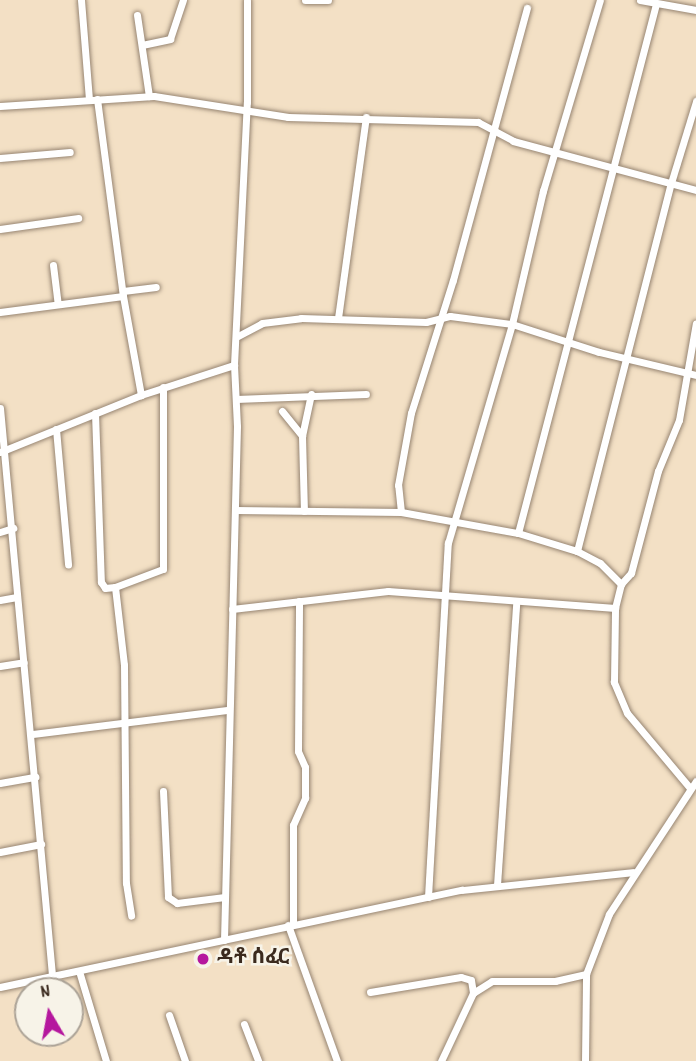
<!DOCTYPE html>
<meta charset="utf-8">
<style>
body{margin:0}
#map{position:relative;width:696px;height:1061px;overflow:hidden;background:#f3e0c5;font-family:Dekko,"Noto Sans Ethiopic",sans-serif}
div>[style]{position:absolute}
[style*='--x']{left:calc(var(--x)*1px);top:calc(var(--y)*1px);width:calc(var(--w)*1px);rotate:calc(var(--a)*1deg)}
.roads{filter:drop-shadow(0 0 2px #978572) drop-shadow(0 0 2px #978572)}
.minor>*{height:7px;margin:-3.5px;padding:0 3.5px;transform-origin:3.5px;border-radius:3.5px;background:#fff}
.dots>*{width:19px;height:19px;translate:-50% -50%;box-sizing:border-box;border:4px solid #f7f3e8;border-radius:50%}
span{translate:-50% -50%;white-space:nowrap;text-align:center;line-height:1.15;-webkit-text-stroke:5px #f7f3e8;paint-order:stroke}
.poi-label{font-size:21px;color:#3b2a1e;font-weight:700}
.left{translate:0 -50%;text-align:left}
.north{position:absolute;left:14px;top:977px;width:70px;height:70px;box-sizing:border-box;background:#f7f3e8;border:2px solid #aca397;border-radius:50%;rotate:350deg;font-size:19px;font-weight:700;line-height:28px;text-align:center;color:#3b2a1e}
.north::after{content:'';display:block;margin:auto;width:24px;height:32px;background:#b5179e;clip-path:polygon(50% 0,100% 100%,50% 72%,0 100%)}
</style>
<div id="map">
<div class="roads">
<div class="minor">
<i style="--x:81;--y:0;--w:99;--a:85.4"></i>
<i style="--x:305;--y:0;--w:23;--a:0"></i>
<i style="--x:640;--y:0;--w:57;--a:10.1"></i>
<i style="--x:137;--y:15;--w:82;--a:81.6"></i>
<i style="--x:142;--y:45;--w:29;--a:-12"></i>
<i style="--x:170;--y:39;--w:41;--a:-71.6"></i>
<i style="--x:97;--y:99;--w:199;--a:82.5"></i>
<i style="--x:123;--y:296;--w:101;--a:79.7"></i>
<i style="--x:0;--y:106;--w:154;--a:-3.7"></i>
<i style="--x:154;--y:96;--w:136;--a:8.9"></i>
<i style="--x:288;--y:117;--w:190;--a:1.5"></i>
<i style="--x:478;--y:122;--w:40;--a:28"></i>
<i style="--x:513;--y:141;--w:189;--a:15"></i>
<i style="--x:0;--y:158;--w:70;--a:-4.9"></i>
<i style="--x:0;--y:229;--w:79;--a:-8"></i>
<i style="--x:53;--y:265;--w:38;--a:83"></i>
<i style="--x:123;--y:291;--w:33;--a:-7"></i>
<i style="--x:0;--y:312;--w:124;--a:-7.4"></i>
<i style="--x:338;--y:318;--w:203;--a:-82.1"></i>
<i style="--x:238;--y:336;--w:27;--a:-28"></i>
<i style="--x:262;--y:323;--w:39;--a:-7"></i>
<i style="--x:301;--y:318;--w:125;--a:1.8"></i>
<i style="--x:426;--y:322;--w:25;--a:-14"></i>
<i style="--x:450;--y:316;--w:63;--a:7.4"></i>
<i style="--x:512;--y:324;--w:91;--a:17.8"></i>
<i style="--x:599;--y:352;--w:100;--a:13.3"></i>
<i style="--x:236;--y:399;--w:130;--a:-2.2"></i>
<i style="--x:0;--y:408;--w:569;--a:84.76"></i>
<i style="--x:282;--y:411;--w:32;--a:51"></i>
<i style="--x:302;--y:436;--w:75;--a:88.5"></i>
<i style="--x:95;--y:413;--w:169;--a:88"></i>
<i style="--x:101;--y:582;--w:7;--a:56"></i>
<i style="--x:105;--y:588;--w:10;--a:-6"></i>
<i style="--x:115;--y:587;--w:79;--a:83.4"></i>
<i style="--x:124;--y:665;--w:218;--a:89.5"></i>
<i style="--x:126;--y:883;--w:33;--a:81"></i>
<i style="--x:56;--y:429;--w:136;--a:84.9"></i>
<i style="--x:302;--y:436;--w:43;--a:-77.9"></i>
<i style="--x:0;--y:452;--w:152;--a:-22"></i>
<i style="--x:141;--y:395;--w:98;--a:-17.9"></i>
<i style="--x:235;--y:510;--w:166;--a:0.7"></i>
<i style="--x:401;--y:512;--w:119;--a:10.2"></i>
<i style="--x:518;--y:533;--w:62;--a:17"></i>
<i style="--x:577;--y:551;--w:26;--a:28"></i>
<i style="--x:600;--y:563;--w:30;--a:45"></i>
<i style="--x:401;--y:512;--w:27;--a:-96"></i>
<i style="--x:398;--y:485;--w:73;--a:-79.8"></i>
<i style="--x:411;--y:413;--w:139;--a:-72.5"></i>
<i style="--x:453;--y:280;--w:282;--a:-74.8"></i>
<i style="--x:0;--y:532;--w:14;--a:-17"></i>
<i style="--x:518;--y:533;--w:547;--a:-75.38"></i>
<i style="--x:577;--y:551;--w:380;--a:-75.7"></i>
<i style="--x:671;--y:183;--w:86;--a:-73"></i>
<i style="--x:115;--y:587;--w:51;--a:-20.6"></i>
<i style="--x:163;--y:569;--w:182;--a:-90"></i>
<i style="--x:0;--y:600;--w:17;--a:-10"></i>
<i style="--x:232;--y:609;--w:157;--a:-6.6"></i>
<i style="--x:388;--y:591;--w:228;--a:4.3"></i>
<i style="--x:0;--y:666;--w:24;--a:-9"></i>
<i style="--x:32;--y:734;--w:197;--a:-7"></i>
<i style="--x:0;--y:783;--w:36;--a:-10"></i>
<i style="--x:690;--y:788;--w:98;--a:-130"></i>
<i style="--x:627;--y:713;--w:34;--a:-113"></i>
<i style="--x:614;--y:682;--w:74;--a:-89.2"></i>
<i style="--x:615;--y:608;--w:25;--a:-76"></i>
<i style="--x:621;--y:584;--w:15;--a:-48"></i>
<i style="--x:631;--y:573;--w:106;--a:-75.2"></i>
<i style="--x:658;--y:471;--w:55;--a:-67.6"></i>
<i style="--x:679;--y:420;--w:98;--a:-80.1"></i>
<i style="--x:163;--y:791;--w:106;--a:87.3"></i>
<i style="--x:168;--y:897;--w:11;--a:34"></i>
<i style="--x:177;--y:903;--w:48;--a:-7.1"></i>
<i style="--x:0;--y:852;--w:42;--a:-11"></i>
<i style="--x:497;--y:885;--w:282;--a:-86.1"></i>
<i style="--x:428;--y:897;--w:355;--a:-86.8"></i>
<i style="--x:448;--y:543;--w:228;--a:-73.7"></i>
<i style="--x:512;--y:324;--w:137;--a:-76.9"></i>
<i style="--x:543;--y:191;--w:199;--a:-73.4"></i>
<i style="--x:293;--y:924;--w:99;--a:-90"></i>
<i style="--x:293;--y:825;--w:30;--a:-66"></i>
<i style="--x:305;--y:798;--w:31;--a:-90"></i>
<i style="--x:305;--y:767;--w:17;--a:-114"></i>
<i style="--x:298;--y:751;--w:150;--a:-89.6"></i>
<i style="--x:288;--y:925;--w:145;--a:70.2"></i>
<i style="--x:224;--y:940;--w:514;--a:-88.55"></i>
<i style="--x:237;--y:426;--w:61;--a:-92.8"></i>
<i style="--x:234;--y:365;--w:263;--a:-87.2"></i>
<i style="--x:247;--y:102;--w:102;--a:-90"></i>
<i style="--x:79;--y:971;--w:94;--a:73.3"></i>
<i style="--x:0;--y:987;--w:472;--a:-11.9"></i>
<i style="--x:462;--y:890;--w:172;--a:-6"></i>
<i style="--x:370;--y:992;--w:92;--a:-9.4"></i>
<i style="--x:461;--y:977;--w:10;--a:17"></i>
<i style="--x:471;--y:980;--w:13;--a:81"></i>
<i style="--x:473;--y:993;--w:22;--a:-32"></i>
<i style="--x:492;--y:981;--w:63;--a:0"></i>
<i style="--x:555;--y:981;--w:32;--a:-13"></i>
<i style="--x:169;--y:1015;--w:49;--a:70.8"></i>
<i style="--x:244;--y:1024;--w:40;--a:69"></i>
<i style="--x:441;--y:1061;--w:75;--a:-64.8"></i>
<i style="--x:585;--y:1061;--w:87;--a:-89.3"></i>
<i style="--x:586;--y:974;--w:64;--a:-69"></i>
<i style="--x:609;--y:914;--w:159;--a:-56.8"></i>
</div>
</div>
<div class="dots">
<i style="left:203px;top:959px;background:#b5179e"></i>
</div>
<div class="poi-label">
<span class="left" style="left:217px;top:959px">ዳቶ ሰፈር</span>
</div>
<div class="north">N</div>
</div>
